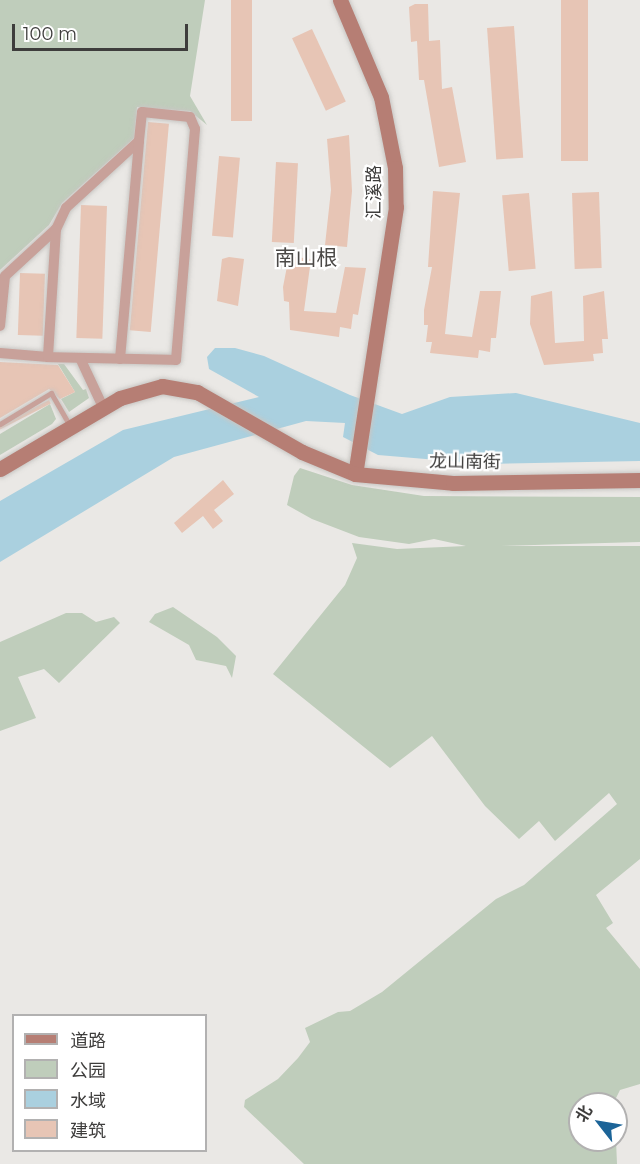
<!DOCTYPE html>
<meta charset="utf-8">
<style>
body{margin:0}
#map{position:relative;width:640px;height:1164px;overflow:hidden;background:#eae8e5;font-family:Montserrat,"Noto Sans SC",sans-serif}
div>[style]{position:absolute}
[style*='--x']{left:calc(var(--x)*1px);top:calc(var(--y)*1px);width:calc(var(--w)*1px);rotate:calc(var(--a)*1deg)}
.green>*{inset:0;background:#bfcdbb}
.water>*{inset:0;background:#aad0df}
.building>*{inset:0;background:#e7c5b5;transform-origin:0 0}
.roads{filter:drop-shadow(0 0 2px #c8c6c3) drop-shadow(0 0 2px #c8c6c3)}
.lane>*{height:5px;margin:-2.5px;padding:0 2.5px;transform-origin:2.5px;border-radius:2.5px;background:#c8a19a}
.street>*{height:10px;margin:-5px;padding:0 5px;transform-origin:5px;border-radius:5px;background:#c8a19a}
.secondary>*{height:15px;margin:-7.5px;padding:0 7.5px;transform-origin:7.5px;border-radius:7.5px;background:#b67e74}
span{translate:-50% -50%;white-space:nowrap;text-align:center;line-height:1.15;-webkit-text-stroke:4.5px #fff;paint-order:stroke}
.street-label{font-size:18px;color:#3e3d3c}
.quarter-label{font-size:21px;color:#4b4947}
.legend{position:absolute;left:12px;top:1014px;width:195px;height:138px;box-sizing:border-box;background:#fff;border:2px solid #b2b1b1;margin:0;padding:8px 10px;list-style:none;font-size:18px;color:#3e3d3c}
.legend li{display:flex;align-items:center;gap:12px;height:30px}
.legend b{width:30px;border:2px solid #b2b1b1}
.north{position:absolute;left:568px;top:1092px;width:60px;height:60px;box-sizing:border-box;background:#fff;border:2px solid #b2b1b1;border-radius:50%;rotate:301deg;font-size:16px;font-weight:700;line-height:24px;text-align:center;color:#3e3d3c}
.north::after{content:'';display:block;margin:auto;width:21px;height:27px;background:#1c6498;clip-path:polygon(50% 0,100% 100%,50% 72%,0 100%)}
.scale{position:absolute;left:12px;top:24px;width:176px;height:27px;box-sizing:border-box;border:3px solid #3e3d3c;border-top:0;padding-left:8px;font-size:18px;line-height:21px;white-space:nowrap;color:#3e3d3c;-webkit-text-stroke:4px #fff;paint-order:stroke}
</style>
<div id="map">
<div class="green">
<i style="clip-path:polygon(0 0,205px 0,190px 96px,207px 125px,190px 111px,137px 107px,134px 138px,62px 203px,49px 225px,0 270px)"></i>
<i style="clip-path:polygon(58px 364px,64px 364px,83px 390px,86px 389px,89px 398px,69px 412px,61px 399px,75px 392px)"></i>
<i style="clip-path:polygon(50px 404px,56px 419px,52px 424px,0 455px,0 434px)"></i>
<i style="clip-path:polygon(300px 468px,352px 485px,424px 496px,640px 497px,640px 542px,501px 546px,640px 546px,640px 859px,596px 895px,613px 923px,606px 928px,640px 969px,640px 1084px,620px 1090px,613px 1104px,580px 1104px,580px 1140px,616px 1140px,617px 1164px,304px 1164px,244px 1107px,245px 1100px,278px 1079px,298px 1058px,310px 1042px,305px 1028px,338px 1012px,350px 1011px,382px 992px,496px 899px,524px 885px,617px 804px,609px 793px,555px 841px,539px 821px,519px 839px,485px 806px,432px 736px,390px 768px,273px 674px,345px 585px,357px 558px,352px 543px,397px 549px,466px 546px,434px 539px,409px 544px,359px 537px,312px 519px,287px 505px,294px 476px)"></i>
<i style="clip-path:polygon(173px 607px,217px 637px,236px 656px,232px 678px,226px 666px,196px 660px,189px 645px,149px 622px,155px 614px)"></i>
<i style="clip-path:polygon(66px 613px,82px 613px,96px 622px,114px 617px,120px 623px,59px 683px,44px 669px,18px 677px,36px 718px,0 731px,0 642px)"></i>
</div>
<div class="water">
<i style="clip-path:polygon(215px 348px,235px 348px,264px 356px,350px 395px,402px 414px,450px 397px,516px 393px,640px 423px,640px 461px,485px 464px,378px 455px,343px 437px,345px 423px,306px 421px,174px 457px,0 562px,0 501px,123px 430px,259px 397px,209px 369px,207px 357px)"></i>
</div>
<div class="building">
<i style="left:231px;top:0;width:21px;height:121px"></i>
<i style="left:561px;top:0;width:27px;height:161px"></i>
<i style="clip-path:polygon(415px 4px,428px 4px,429px 41px,440px 40px,442px 89px,452px 87px,466px 162px,439px 167px,424px 80px,419px 80px,417px 41px,411px 42px,409px 7px)"></i>
<i style="left:514px;top:26px;width:132px;height:27px;rotate:86deg"></i>
<i style="left:312px;top:29px;width:80px;height:22px;rotate:65deg"></i>
<i style="left:148px;top:122px;width:21px;height:209px;rotate:5deg"></i>
<i style="clip-path:polygon(349px 135px,352px 191px,347px 247px,325px 245px,331px 190px,327px 139px)"></i>
<i style="left:219px;top:156px;width:21px;height:80px;rotate:5deg"></i>
<i style="left:276px;top:162px;width:22px;height:80px;rotate:3deg"></i>
<i style="clip-path:polygon(433px 191px,460px 193px,445px 334px,472px 337px,480px 291px,501px 291px,496px 338px,491px 338px,490px 352px,479px 350px,478px 358px,430px 353px,432px 342px,426px 342px,428px 325px,424px 325px,424px 310px,432px 267px,428px 267px)"></i>
<i style="left:599px;top:192px;width:76px;height:27px;rotate:88deg"></i>
<i style="left:529px;top:193px;width:76px;height:27px;rotate:85deg"></i>
<i style="left:81px;top:205px;width:26px;height:133px;rotate:2deg"></i>
<i style="clip-path:polygon(289px 256px,311px 259px,304px 311px,336px 313px,345px 267px,366px 268px,358px 315px,353px 314px,351px 329px,340px 327px,339px 337px,290px 330px,289px 302px,284px 301px,283px 287px)"></i>
<i style="clip-path:polygon(229px 257px,244px 259px,238px 306px,217px 301px,222px 259px)"></i>
<i style="left:20px;top:273px;width:25px;height:62px;rotate:2deg"></i>
<i style="clip-path:polygon(552px 291px,555px 343px,584px 341px,583px 296px,604px 291px,608px 339px,602px 339px,603px 353px,593px 354px,594px 361px,544px 365px,530px 324px,531px 296px)"></i>
<i style="clip-path:polygon(0 362px,58px 365px,75px 392px,60px 399px,49px 389px,0 418px)"></i>
<i style="left:49px;top:400px;width:4px;height:57px;rotate:63deg"></i>
<i style="clip-path:polygon(223px 480px,234px 494px,214px 510px,223px 521px,213px 529px,203px 516px,182px 533px,174px 523px)"></i>
</div>
<div class="roads">
<div class="lane">
<i style="--x:0;--y:424;--w:60;--a:-31.3"></i>
<i style="--x:51;--y:393;--w:38;--a:60"></i>
</div>
<div class="street">
<i style="--x:0;--y:326;--w:50;--a:-84.3"></i>
<i style="--x:5;--y:276;--w:69;--a:-42.7"></i>
<i style="--x:0;--y:353;--w:48;--a:4.8"></i>
<i style="--x:48;--y:357;--w:128;--a:1.3"></i>
<i style="--x:176;--y:360;--w:232;--a:-85.3"></i>
<i style="--x:195;--y:129;--w:13;--a:-113"></i>
<i style="--x:190;--y:117;--w:48;--a:-174.1"></i>
<i style="--x:142;--y:112;--w:29;--a:96"></i>
<i style="--x:139;--y:141;--w:99;--a:137.5"></i>
<i style="--x:66;--y:208;--w:23;--a:115"></i>
<i style="--x:56;--y:229;--w:128;--a:93.6"></i>
<i style="--x:80;--y:358;--w:54;--a:64.9"></i>
<i style="--x:120;--y:359;--w:219;--a:-85"></i>
</div>
<div class="secondary">
<i style="--x:340;--y:0;--w:105;--a:67.1"></i>
<i style="--x:381;--y:97;--w:72;--a:78.8"></i>
<i style="--x:395;--y:168;--w:39;--a:89"></i>
<i style="--x:396;--y:207;--w:270;--a:98.7"></i>
<i style="--x:0;--y:469;--w:139;--a:-30.6"></i>
<i style="--x:120;--y:398;--w:44;--a:-15.9"></i>
<i style="--x:162;--y:386;--w:36;--a:10"></i>
<i style="--x:197;--y:392;--w:121;--a:29.7"></i>
<i style="--x:302;--y:452;--w:57;--a:22.5"></i>
<i style="--x:355;--y:474;--w:98;--a:5.2"></i>
<i style="--x:453;--y:483;--w:187;--a:-0.9"></i>
</div>
</div>
<div class="street-label">
<span style="left:374px;top:192px;rotate:-90deg">汇溪路</span>
<span style="left:465px;top:462px;rotate:1deg">龙山南街</span>
</div>
<div class="quarter-label">
<span style="left:306px;top:258px">南山根</span>
</div>
<ul class="legend">
<li><b style="height:8px;background:#b67e74"></b>道路</li>
<li><b style="height:16px;background:#bfcdbb"></b>公园</li>
<li><b style="height:16px;background:#aad0df"></b>水域</li>
<li><b style="height:16px;background:#e7c5b5"></b>建筑</li>
</ul>
<div class="north">北</div>
<div class="scale">100 m</div>
</div>
